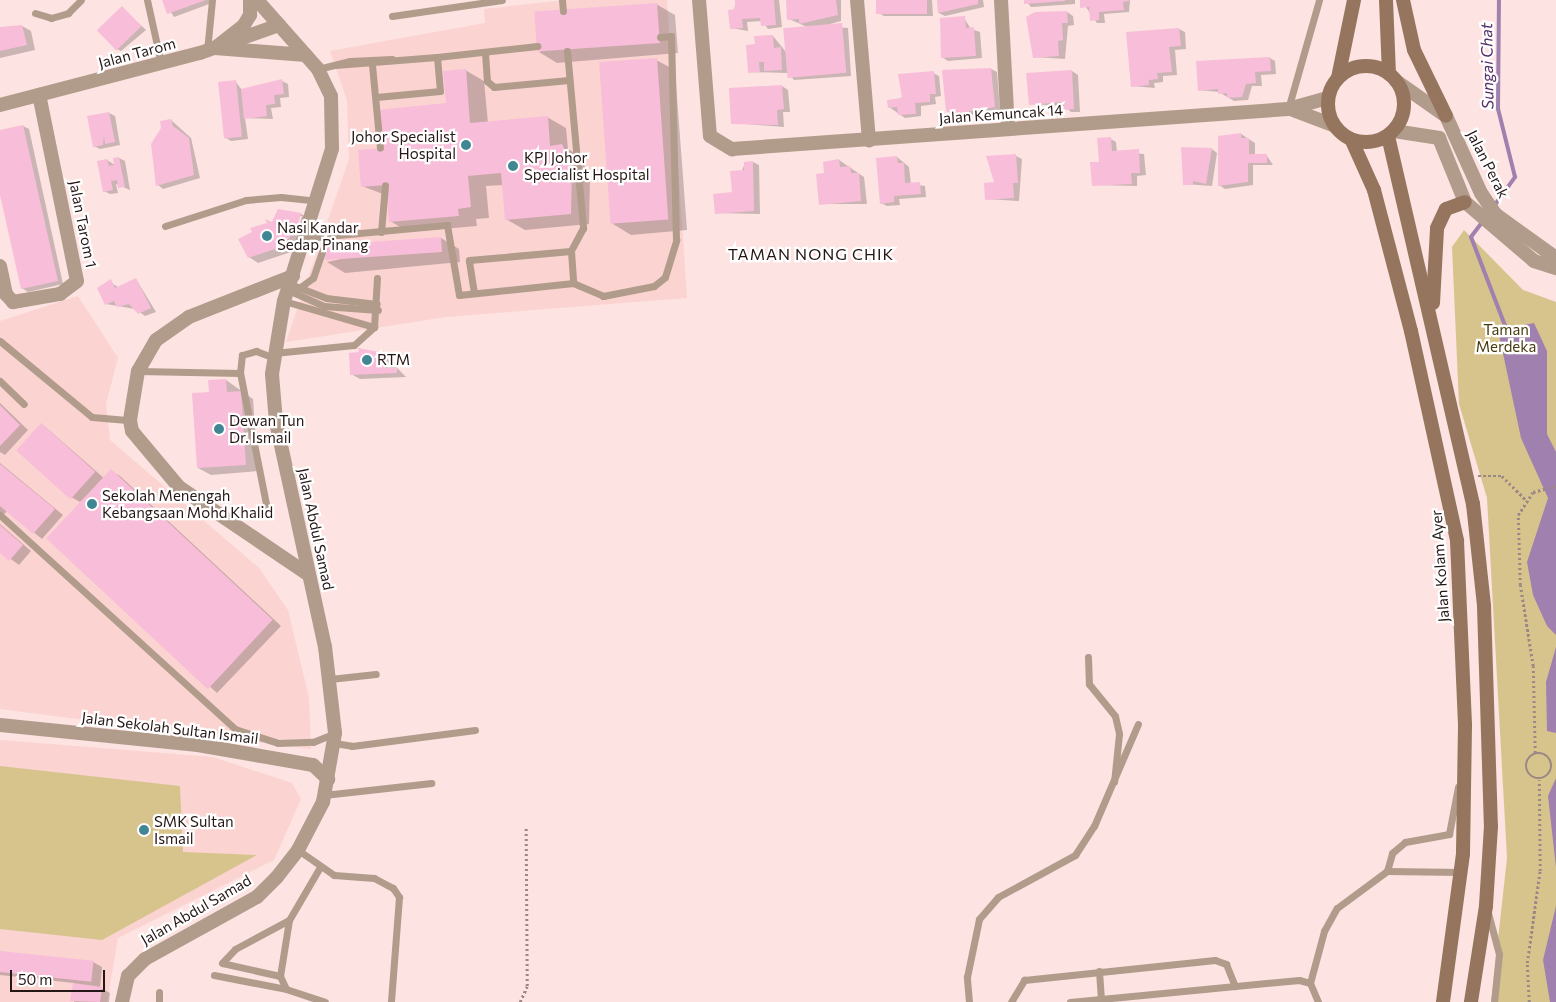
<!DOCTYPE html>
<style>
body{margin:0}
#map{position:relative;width:1556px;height:1002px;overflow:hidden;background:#fde3e1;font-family:Commissioner,sans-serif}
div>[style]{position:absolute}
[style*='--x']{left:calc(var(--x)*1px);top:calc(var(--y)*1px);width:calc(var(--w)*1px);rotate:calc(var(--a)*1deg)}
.built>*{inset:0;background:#fbd3d0}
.green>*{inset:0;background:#d7c48c}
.water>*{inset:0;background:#9f80af}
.shadow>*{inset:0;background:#0003}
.stream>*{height:4px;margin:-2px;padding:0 2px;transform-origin:2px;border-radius:2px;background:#9f80af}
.building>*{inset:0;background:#f8bdd9;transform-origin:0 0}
.path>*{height:2.5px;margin-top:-1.25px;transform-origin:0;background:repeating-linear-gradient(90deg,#9b8785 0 2.5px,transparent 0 5px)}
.path>.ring{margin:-1.25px;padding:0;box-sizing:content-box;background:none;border:2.5px solid #9b8785;border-radius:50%}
.service>*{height:7px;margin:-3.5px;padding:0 3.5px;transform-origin:3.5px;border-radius:3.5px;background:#b19b8b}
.minor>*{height:14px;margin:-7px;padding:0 7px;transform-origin:7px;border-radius:7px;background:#b19b8b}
.tertiary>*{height:14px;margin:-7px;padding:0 7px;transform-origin:7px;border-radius:7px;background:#b19b8b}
.secondary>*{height:14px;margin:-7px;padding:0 7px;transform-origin:7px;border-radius:7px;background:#95755e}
.secondary>.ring{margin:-7px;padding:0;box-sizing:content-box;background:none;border:14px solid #95755e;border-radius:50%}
.dots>*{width:14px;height:14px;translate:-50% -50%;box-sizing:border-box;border:2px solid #fff;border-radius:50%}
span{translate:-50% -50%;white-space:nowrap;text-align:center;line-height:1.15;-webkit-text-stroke:4.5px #fff;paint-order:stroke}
.street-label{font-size:15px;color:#251716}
.poi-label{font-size:15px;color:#251716}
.right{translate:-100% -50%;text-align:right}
.left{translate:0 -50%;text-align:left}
.park-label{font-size:15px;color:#473a0c}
.water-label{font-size:16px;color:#542c67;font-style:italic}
.neighbourhood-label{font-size:16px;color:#251716;letter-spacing:1px}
.scale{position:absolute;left:10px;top:970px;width:95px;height:22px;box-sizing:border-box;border:2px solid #251716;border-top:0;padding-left:6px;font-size:15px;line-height:18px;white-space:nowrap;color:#251716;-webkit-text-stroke:4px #fff;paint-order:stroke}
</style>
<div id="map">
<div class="built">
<i style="clip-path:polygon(566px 0,667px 0,687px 298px,446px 317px,286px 342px,349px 159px,347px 100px,330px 51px,485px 23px,484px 9px)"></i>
<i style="clip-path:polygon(78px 296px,118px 358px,106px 404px,110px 440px,259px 568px,288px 610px,309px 698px,311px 749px,0 709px,0 321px)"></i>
<i style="clip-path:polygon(0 740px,213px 757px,292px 783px,301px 799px,274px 860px,118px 938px,107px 1002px,0 1002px)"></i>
</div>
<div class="green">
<i style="clip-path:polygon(1464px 230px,1523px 290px,1556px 302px,1556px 1002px,1491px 1002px,1507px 858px,1487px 498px,1459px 404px,1452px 247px)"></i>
<i style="clip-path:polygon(0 766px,180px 786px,183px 852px,257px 855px,102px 940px,0 929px)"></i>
</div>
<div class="water">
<i style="clip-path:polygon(1534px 323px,1547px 351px,1547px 434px,1556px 452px,1556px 635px,1547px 626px,1533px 595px,1527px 562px,1548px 498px,1521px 438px,1498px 330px)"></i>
<i style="clip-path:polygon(1556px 647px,1556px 733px,1547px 731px,1546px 682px)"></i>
<i style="clip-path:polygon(1556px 778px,1556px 867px,1548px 796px)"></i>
<i style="clip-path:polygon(1556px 906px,1556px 1002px,1550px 1002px,1543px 960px)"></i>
</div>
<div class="shadow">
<i style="clip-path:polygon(163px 0,212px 0,212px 3px,174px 17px)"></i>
<i style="clip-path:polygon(736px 0,779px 0,782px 27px,768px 29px,762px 21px,747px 22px,748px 31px,731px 28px)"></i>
<i style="clip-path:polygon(787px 0,841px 0,841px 21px,823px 26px,848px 28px,851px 76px,794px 80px,788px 73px,749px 72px,756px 46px,773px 36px,786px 52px,807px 27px,789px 19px)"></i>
<i style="clip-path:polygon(878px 0,932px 0,933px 16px,884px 16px,879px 13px)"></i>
<i style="clip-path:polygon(938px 0,983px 0,984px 7px,945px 16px,939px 13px)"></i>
<i style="clip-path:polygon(1025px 0,1075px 0,1075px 4px,1031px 7px)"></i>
<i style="clip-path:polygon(1081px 0,1130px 0,1129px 12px,1104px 14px,1105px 23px,1097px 23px)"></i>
<i style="clip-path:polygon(656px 4px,675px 15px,678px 53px,557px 63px,539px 52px)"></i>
<i style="clip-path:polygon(122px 8px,146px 30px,121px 51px,115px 48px)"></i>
<i style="clip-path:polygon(1067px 12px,1073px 16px,1074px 25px,1068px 26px,1065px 59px,1034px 57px,1027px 18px)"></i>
<i style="clip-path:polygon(964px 18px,971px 29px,980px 32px,982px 58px,948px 61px,942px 57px)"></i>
<i style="clip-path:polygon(22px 26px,31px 31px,35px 50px,0 58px,0 30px)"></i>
<i style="clip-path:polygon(1179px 29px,1185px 32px,1186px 49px,1175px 50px,1177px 75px,1163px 76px,1163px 82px,1154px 83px,1155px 88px,1132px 86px)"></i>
<i style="clip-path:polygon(1270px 58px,1275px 61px,1276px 74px,1261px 75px,1262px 86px,1252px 86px,1248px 100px,1234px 101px,1219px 92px,1199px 90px)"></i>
<i style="clip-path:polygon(656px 60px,675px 70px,687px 230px,631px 235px,613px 224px)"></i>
<i style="clip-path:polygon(991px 69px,997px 72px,1000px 110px,960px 117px,953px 114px)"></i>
<i style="clip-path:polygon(465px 70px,484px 81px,488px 123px,547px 117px,566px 128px,568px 149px,580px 156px,590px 178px,589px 224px,525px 230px,506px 219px,503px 185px,486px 186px,489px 218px,476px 219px,477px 226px,409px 232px,390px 221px,388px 196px,362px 186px,383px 149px,447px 105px)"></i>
<i style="clip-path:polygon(1072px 71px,1078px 75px,1080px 112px,1071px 112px,1065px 106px,1030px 104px)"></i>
<i style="clip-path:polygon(933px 73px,939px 76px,941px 96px,935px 97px,936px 104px,921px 106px,921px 116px,905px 118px,889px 107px)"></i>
<i style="clip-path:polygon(235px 81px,242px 90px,282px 81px,288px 84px,289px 97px,280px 98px,281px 107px,271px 108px,273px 119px,245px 118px,248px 139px,231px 141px,226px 138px)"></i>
<i style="clip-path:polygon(782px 86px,788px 90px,790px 112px,783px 112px,784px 127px,733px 123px)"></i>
<i style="clip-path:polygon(109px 113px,115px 116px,120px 145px,100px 149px,94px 146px)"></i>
<i style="clip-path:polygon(171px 120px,191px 138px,200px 178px,163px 189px,158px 185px)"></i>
<i style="clip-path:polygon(23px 126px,29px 129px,63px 284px,28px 292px,22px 288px,0 190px,0 131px)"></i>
<i style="clip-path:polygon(1241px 134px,1255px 143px,1255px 156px,1267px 156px,1273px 165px,1253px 165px,1253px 185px,1225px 189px,1219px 185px,1219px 137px)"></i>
<i style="clip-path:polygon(1111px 139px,1116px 142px,1117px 152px,1144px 154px,1146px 175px,1137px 176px,1137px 186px,1093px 185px)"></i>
<i style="clip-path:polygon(1212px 149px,1217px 153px,1212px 186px,1184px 184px)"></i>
<i style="clip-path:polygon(1016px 156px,1022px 159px,1019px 201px,986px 199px,995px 183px,988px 157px)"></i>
<i style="clip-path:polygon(897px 157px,909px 167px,911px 184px,925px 186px,926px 197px,899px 199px,900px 205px,887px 206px,881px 203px)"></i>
<i style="clip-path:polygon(119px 158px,125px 161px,130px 190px,116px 184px,118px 193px,110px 194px,104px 191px,107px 160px,115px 165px,114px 159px)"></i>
<i style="clip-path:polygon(839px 160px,864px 177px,867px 204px,820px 204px,825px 174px)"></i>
<i style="clip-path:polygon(753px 162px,759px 165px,760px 214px,716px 213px,733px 193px,745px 163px)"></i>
<i style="clip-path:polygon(evenodd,301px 214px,310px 219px,306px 234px,291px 252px,258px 263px,249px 257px,273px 224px,301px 214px,299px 216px,302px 216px,297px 235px,294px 234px,299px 216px)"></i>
<i style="clip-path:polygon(441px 238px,459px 249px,460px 262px,345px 273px,327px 262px)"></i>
<i style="clip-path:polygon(136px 279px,156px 312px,145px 316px,135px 309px,106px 304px,112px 283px,119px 288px)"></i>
<i style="clip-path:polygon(383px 354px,406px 377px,360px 379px,351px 374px)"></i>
<i style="clip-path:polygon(226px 380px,253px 399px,258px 471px,211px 475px,198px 468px,210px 393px)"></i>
<i style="clip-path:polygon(0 403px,28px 430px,5px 455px,0 452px)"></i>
<i style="clip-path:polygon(42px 424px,105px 479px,111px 471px,120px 476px,281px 626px,217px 693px,50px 541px,97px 488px,80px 502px,71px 497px)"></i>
<i style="clip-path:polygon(0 463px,63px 515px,42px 539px,7px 511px,0 519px)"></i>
<i style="clip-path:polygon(0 524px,31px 551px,19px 565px,0 551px)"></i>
<i style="clip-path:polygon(0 952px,93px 962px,102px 967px,100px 988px,110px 993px,109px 1002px,74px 1002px,74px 983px,0 975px)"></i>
</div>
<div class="stream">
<i style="--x:1494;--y:206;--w:36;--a:-54"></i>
<i style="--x:1515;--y:177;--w:70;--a:-104"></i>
<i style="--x:1498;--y:109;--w:109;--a:-89.5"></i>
<i style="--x:1483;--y:221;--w:20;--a:127"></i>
<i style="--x:1471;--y:237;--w:101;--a:69"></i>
</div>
<div class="building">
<i style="clip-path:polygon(162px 0,206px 0,167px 14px)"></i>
<i style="clip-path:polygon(735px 0,774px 0,776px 25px,761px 26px,760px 18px,742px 19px,743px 28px,730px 29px,728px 10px,735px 9px)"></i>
<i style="clip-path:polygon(786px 0,836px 0,838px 15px,799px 24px,799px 19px,787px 20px)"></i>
<i style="left:876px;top:0;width:51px;height:14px"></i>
<i style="clip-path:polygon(937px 0,978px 0,978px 4px,938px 13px)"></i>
<i style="clip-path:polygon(1024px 0,1065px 0,1065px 1px,1024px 4px)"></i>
<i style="clip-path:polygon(1080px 0,1129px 0,1129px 1px,1123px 2px,1124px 10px,1099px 12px,1099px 20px,1090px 21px,1089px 7px,1080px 8px)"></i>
<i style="left:657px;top:3px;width:40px;height:123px;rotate:86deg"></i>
<i style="left:122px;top:6px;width:28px;height:35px;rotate:46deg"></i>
<i style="clip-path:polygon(1067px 11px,1068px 23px,1062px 23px,1063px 40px,1058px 41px,1059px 56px,1033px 58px,1026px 17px,1035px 12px)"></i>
<i style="clip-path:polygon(965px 16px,966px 28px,974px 27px,976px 56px,941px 58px,940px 18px)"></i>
<i style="left:842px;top:23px;width:50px;height:59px;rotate:85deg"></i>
<i style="clip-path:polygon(22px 25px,27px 45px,0 51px,0 27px)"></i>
<i style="clip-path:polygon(1179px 28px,1181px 46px,1169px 47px,1172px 72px,1157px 73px,1158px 79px,1149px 80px,1149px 85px,1131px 87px,1126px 32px)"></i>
<i style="clip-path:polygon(773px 35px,774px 48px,781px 47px,782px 70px,764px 71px,764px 62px,759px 62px,760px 72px,748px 73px,746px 45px,755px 44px,754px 36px)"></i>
<i style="clip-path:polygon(1270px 57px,1271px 71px,1255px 72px,1256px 83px,1246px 84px,1242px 97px,1227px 98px,1227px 93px,1218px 94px,1218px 89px,1198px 91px,1196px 61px)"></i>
<i style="left:657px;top:58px;width:162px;height:58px;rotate:86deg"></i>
<i style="clip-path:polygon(991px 68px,995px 107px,953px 114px,946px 111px,942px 70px)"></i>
<i style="clip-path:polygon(466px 69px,470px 123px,548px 116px,550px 146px,562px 144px,572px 166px,571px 214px,505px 220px,501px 173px,468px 176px,471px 207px,458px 209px,459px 216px,389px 222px,386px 185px,361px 187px,358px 150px,382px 148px,378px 110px,446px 103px,443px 71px)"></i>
<i style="clip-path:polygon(1072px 70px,1074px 109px,1064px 110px,1064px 102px,1029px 105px,1026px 73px)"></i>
<i style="clip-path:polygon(934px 71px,936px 94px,930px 94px,930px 102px,915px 103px,916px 114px,898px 115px,897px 107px,888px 108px,887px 100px,902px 98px,898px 74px)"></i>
<i style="clip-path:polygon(282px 79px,284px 94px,274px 95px,275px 104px,266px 105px,267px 116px,244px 119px,241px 89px)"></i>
<i style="left:236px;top:80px;width:57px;height:18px;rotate:84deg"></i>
<i style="clip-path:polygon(782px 85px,784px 109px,777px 110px,778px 125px,731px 124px,729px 88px)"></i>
<i style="clip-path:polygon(109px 112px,115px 142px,105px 144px,104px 136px,103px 145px,93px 147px,87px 116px)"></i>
<i style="clip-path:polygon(171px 119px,173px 126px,189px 138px,194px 175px,156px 186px,151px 144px,161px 128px,160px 121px)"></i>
<i style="clip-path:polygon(23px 125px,58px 281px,21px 289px,0 195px,0 130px)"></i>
<i style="clip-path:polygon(1241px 133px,1241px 138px,1249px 138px,1249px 154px,1267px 154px,1267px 163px,1248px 163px,1248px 182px,1218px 186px,1218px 136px)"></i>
<i style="clip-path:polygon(1111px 137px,1112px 151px,1139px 149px,1140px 173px,1131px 173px,1132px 184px,1092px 186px,1090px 162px,1099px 162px,1097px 138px)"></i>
<i style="clip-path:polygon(1181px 147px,1212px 148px,1206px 184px,1193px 181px,1193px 185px,1183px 185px)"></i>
<i style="clip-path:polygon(1016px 154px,1018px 183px,1013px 183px,1014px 198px,985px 200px,984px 183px,994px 182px,986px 156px)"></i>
<i style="clip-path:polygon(897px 156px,898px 163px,904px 163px,905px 183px,920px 182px,921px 194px,894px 196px,894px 202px,880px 204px,876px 158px)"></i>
<i style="clip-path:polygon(119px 157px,125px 187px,118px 188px,117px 180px,111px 181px,113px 190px,103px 192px,97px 161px,107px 159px,109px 166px,114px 165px,113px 158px)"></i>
<i style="clip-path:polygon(839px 159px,840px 167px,850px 166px,851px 173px,859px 173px,861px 201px,819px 205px,816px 174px,824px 173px,823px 162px)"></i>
<i style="clip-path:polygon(753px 161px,754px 211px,715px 214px,713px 194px,732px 192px,730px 171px,744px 170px,744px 162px)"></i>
<i style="clip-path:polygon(278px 209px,301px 213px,297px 229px,281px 247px,248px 258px,238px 239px,252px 232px,250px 228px,267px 223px,265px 219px,272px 222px)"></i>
<i style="left:441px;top:237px;width:15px;height:117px;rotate:86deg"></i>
<i style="clip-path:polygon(136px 278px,151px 308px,138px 314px,129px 304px,117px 307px,114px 301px,105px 305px,97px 288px,111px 279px,115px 288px)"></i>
<i style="clip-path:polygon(358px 348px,384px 353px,385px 368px,397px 368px,397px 373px,350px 375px,349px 353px,359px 352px)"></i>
<i style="clip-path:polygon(226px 379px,227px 392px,241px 391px,246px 465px,197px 468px,192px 393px,209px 392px,208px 380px)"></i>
<i style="clip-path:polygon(0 405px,20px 425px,0 446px)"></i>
<i style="left:41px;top:423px;width:73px;height:37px;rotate:42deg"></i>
<i style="clip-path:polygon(0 464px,55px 509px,33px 534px,0 506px)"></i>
<i style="left:111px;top:469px;width:221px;height:95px;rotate:43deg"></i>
<i style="clip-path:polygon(0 525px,23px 545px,9px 561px,0 553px)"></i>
<i style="left:0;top:951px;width:94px;height:21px;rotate:6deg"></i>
<i style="clip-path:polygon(73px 983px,102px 987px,100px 1002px,70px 1001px)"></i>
</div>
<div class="path">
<i style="--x:1478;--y:476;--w:24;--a:0"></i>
<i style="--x:1502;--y:476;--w:33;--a:45"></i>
<i class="ring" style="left:1526px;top:753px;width:23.5px;height:23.5px"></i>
<i style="--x:1535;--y:753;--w:87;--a:-91.3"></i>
<i style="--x:1533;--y:666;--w:82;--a:-99.1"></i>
<i style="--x:1520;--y:585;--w:70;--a:-91.6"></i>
<i style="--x:1518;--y:515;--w:27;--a:-57"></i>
<i style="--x:1533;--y:492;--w:24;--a:-15"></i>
<i style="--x:520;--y:1002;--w:17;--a:-66"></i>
<i style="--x:527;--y:986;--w:160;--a:-90.4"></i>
<i style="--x:1529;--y:1002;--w:39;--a:-93"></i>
<i style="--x:1527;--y:963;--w:93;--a:-82"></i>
<i style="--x:1540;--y:871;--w:91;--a:-90.6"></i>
</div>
<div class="service">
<i style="--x:147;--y:0;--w:65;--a:77.5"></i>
<i style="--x:562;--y:0;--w:11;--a:85"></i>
<i style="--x:35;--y:13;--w:17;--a:17"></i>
<i style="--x:51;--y:18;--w:18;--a:-16"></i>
<i style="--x:68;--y:13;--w:18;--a:-45"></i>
<i style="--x:392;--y:16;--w:111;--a:-8.3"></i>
<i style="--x:207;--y:51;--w:51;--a:-84.4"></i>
<i style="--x:567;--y:51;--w:178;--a:84.8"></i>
<i style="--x:583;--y:228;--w:26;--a:118"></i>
<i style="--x:571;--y:251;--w:32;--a:86"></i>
<i style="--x:485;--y:53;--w:28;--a:86"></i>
<i style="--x:487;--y:81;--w:9;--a:41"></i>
<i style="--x:494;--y:87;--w:75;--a:-5.3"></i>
<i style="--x:437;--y:57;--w:101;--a:-6.3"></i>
<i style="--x:335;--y:65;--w:102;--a:-4.5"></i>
<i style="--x:437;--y:57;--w:34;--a:85"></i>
<i style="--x:440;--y:91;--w:64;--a:174.6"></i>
<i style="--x:372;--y:65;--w:83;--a:84.5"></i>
<i style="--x:318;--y:69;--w:33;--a:-14"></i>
<i style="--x:350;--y:61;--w:42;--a:-2.7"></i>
<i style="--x:1288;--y:109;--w:113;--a:-74.1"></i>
<i style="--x:165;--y:226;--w:85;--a:-17.8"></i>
<i style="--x:246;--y:200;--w:35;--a:-5"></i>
<i style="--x:281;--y:197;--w:37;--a:6"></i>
<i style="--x:381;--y:232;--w:47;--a:-85.1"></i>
<i style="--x:306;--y:238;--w:142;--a:-5.3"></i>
<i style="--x:447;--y:225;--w:71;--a:80.3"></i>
<i style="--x:459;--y:295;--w:115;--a:-6"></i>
<i style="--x:573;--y:283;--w:33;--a:23"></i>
<i style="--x:603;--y:296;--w:52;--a:-11.1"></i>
<i style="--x:654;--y:286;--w:14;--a:-39"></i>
<i style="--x:665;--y:277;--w:39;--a:-73"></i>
<i style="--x:676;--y:240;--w:204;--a:-91.4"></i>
<i style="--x:671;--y:36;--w:11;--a:175"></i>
<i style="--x:290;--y:284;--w:39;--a:21"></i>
<i style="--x:326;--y:298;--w:51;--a:6.7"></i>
<i style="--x:299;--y:288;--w:17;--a:-36"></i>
<i style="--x:313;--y:278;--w:31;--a:-71"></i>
<i style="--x:288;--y:290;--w:39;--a:24"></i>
<i style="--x:324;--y:306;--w:54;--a:4.2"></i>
<i style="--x:474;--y:293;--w:33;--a:-99"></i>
<i style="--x:469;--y:260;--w:102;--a:-5"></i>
<i style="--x:284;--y:301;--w:94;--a:16.1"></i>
<i style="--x:0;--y:341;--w:119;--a:39.6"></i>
<i style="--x:92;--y:417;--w:38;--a:5"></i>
<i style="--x:274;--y:353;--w:80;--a:-5.7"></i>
<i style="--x:354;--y:345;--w:27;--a:-42"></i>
<i style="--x:374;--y:327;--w:49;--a:-86.5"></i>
<i style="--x:138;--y:371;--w:102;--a:1.1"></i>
<i style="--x:0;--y:381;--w:33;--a:44"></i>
<i style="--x:268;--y:514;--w:144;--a:-101.2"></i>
<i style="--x:240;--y:373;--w:18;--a:-84"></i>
<i style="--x:242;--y:355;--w:15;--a:-16"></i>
<i style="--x:256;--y:351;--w:19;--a:21"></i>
<i style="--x:0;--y:515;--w:318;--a:42.3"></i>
<i style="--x:235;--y:729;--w:45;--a:18"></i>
<i style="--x:278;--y:743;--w:35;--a:-2"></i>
<i style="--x:313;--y:742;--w:24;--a:-22"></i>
<i style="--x:1088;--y:657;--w:27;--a:88"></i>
<i style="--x:1089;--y:684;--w:41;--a:50.9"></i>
<i style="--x:1115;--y:716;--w:18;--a:77"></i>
<i style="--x:1119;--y:734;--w:48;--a:95.9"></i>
<i style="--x:330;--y:679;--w:46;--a:-6.2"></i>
<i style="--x:334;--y:743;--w:18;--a:9"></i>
<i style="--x:352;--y:746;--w:124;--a:-7.4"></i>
<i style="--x:324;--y:795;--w:108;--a:-6.4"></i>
<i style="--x:298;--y:850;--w:44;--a:34.8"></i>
<i style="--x:334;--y:875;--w:40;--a:4.3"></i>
<i style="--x:374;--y:878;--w:21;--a:28"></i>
<i style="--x:393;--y:888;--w:11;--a:56"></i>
<i style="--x:399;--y:897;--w:105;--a:94.4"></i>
<i style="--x:320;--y:867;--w:61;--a:120.3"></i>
<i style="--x:289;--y:920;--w:57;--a:99.1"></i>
<i style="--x:280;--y:976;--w:14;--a:65"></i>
<i style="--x:286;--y:989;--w:41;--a:18.4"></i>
<i style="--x:1387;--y:871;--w:74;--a:0.8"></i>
<i style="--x:1488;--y:913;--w:42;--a:75"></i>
<i style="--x:1499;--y:954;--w:48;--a:95.9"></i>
<i style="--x:1099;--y:971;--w:28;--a:86"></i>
<i style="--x:214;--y:975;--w:73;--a:11"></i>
<i style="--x:280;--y:976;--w:59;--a:-167.4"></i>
<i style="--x:222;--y:963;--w:19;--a:-47"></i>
<i style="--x:235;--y:949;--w:61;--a:-28.2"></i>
<i style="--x:1310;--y:983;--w:54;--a:-74.9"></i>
<i style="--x:1324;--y:931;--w:26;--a:-61"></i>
<i style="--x:1337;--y:908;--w:62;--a:-36.5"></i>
<i style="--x:1387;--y:871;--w:19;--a:-74"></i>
<i style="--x:1392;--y:853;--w:17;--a:-40"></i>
<i style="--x:1405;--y:842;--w:45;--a:-10.3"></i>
<i style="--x:1449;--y:834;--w:48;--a:-79.2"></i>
<i style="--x:159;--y:992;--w:10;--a:90"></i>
<i style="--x:969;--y:1002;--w:25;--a:-95"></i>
<i style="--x:967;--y:977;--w:59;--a:-78.3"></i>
<i style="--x:979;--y:919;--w:29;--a:-49"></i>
<i style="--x:998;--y:897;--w:88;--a:-28.6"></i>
<i style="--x:1075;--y:855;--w:35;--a:-57"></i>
<i style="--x:1094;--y:826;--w:111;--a:-66.7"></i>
<i style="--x:1011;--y:1002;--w:26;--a:-59"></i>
<i style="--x:1024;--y:980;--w:192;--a:-6"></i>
<i style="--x:1215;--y:960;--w:12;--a:20"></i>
<i style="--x:1226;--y:964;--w:24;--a:68"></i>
<i style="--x:1070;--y:1002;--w:230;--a:-5.5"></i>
<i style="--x:1299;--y:980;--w:11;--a:15"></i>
<i style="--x:1310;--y:983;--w:21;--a:67"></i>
</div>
<div class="minor">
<i style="--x:699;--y:0;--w:136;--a:85.4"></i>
<i style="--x:710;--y:136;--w:26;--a:31"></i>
<i style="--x:732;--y:149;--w:557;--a:-4.11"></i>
<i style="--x:1288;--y:109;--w:41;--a:-15.4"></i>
<i style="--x:857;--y:0;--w:141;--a:85.1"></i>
<i style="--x:1001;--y:0;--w:129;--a:86.9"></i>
<i style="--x:1396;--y:81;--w:61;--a:35"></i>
<i style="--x:1446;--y:116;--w:85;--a:65.6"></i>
<i style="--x:1481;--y:193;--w:25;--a:56"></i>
<i style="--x:1495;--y:214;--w:75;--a:35.8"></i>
<i style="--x:0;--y:105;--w:207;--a:-14.6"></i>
<i style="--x:200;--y:53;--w:84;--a:-19.5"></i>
<i style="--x:1293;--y:110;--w:43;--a:20.6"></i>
<i style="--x:1394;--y:131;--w:46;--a:8.8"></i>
<i style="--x:1439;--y:138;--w:69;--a:67.9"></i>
<i style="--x:1465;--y:202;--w:91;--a:40.5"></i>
<i style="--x:1534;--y:261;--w:23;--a:18"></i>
<i style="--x:0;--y:266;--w:29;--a:78"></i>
<i style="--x:6;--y:294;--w:11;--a:49"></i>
<i style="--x:13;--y:302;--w:48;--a:-9.7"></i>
<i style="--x:60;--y:294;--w:21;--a:-37"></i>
<i style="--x:77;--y:281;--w:190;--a:-101.5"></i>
<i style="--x:293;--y:276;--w:112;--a:158.5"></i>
<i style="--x:189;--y:317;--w:40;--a:145.1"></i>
<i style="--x:156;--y:340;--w:36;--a:120"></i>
<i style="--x:138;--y:371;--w:50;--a:99.3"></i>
<i style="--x:130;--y:420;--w:11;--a:80"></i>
<i style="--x:132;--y:431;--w:73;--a:50"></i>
<i style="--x:179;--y:487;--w:157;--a:34.1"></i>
<i style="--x:0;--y:725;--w:199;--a:5.8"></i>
<i style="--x:198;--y:745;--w:117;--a:9.9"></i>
<i style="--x:313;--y:765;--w:21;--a:43"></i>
</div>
<div class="tertiary">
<i style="--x:215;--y:48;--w:91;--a:4.4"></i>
<i style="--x:215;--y:48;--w:37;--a:-38"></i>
<i style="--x:244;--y:25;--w:12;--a:-59"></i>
<i style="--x:250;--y:15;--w:15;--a:-90"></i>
<i style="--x:122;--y:1002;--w:27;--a:-77"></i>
<i style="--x:128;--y:976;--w:24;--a:-45"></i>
<i style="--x:145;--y:959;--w:128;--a:-29"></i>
<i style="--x:257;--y:897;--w:28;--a:-45"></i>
<i style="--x:277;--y:877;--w:34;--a:-52"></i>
<i style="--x:298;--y:850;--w:54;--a:-62.5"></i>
<i style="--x:323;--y:802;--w:70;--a:-80.1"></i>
<i style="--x:335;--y:733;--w:87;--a:-96.6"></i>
<i style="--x:325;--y:647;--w:230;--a:-102.3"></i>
<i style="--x:276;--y:422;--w:48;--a:-94.8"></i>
<i style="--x:272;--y:374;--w:74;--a:-80.7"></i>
<i style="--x:284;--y:301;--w:159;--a:-72.5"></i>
<i style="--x:332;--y:149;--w:53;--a:-91.1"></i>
<i style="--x:331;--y:96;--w:30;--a:-116"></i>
<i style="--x:318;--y:69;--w:92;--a:-131.5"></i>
</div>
<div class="secondary">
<i style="--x:1386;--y:0;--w:74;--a:87.7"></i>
<i style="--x:1403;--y:0;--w:51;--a:77.6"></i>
<i style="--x:1414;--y:50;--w:73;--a:64.1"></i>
<i class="ring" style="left:1328px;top:66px;width:62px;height:62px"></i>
<i style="--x:1338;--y:78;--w:80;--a:-78.4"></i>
<i style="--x:1388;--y:136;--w:378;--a:77"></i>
<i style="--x:1473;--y:504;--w:103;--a:83.8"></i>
<i style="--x:1484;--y:606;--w:220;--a:88.2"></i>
<i style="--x:1491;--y:826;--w:80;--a:93.6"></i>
<i style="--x:1486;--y:906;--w:97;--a:98.9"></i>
<i style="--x:1352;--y:141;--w:54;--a:65.8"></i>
<i style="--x:1374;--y:190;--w:146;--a:75.3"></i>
<i style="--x:1411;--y:331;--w:215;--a:77.6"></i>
<i style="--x:1457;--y:541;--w:185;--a:87.5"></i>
<i style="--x:1465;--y:726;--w:128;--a:90.9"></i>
<i style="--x:1463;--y:854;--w:149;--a:97.7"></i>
<i style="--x:1433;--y:303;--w:75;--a:-86.9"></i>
<i style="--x:1437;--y:228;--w:21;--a:-65"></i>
<i style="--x:1446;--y:209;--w:20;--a:-20"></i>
</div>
<div class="dots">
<i style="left:466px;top:145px;background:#418693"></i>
<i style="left:513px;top:166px;background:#418693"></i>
<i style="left:267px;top:236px;background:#418693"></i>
<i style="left:367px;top:360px;background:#418693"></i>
<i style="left:219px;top:429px;background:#418693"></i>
<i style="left:92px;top:504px;background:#418693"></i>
<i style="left:144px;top:830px;background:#418693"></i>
</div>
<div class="street-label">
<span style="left:137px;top:53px;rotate:-15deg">Jalan Tarom</span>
<span style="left:1001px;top:114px;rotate:-4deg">Jalan Kemuncak 14</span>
<span style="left:1488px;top:164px;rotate:63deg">Jalan Perak</span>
<span style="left:83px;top:224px;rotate:79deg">Jalan Tarom 1</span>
<span style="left:316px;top:529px;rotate:78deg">Jalan Abdul Samad</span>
<span style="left:1440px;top:566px;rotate:-94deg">Jalan Kolam Ayer</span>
<span style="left:170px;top:728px;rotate:7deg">Jalan Sekolah Sultan Ismail</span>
<span style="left:196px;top:910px;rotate:-30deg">Jalan Abdul Samad</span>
</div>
<div class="poi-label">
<span class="right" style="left:456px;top:145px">Johor Specialist<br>Hospital</span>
<span class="left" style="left:524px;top:166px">KPJ Johor<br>Specialist Hospital</span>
<span class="left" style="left:277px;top:236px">Nasi Kandar<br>Sedap Pinang</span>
<span class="left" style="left:377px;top:360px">RTM</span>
<span class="left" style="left:229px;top:429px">Dewan Tun<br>Dr. Ismail</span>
<span class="left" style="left:102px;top:504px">Sekolah Menengah<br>Kebangsaan Mohd Khalid</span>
<span class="left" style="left:154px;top:830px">SMK Sultan<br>Ismail</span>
</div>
<div class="park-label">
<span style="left:1506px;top:338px">Taman<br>Merdeka</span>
</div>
<div class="water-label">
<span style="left:1487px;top:66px;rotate:-91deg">Sungai Chat</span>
</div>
<div class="neighbourhood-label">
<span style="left:811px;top:254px">TAMAN NONG CHIK</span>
</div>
<div class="scale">50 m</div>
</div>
